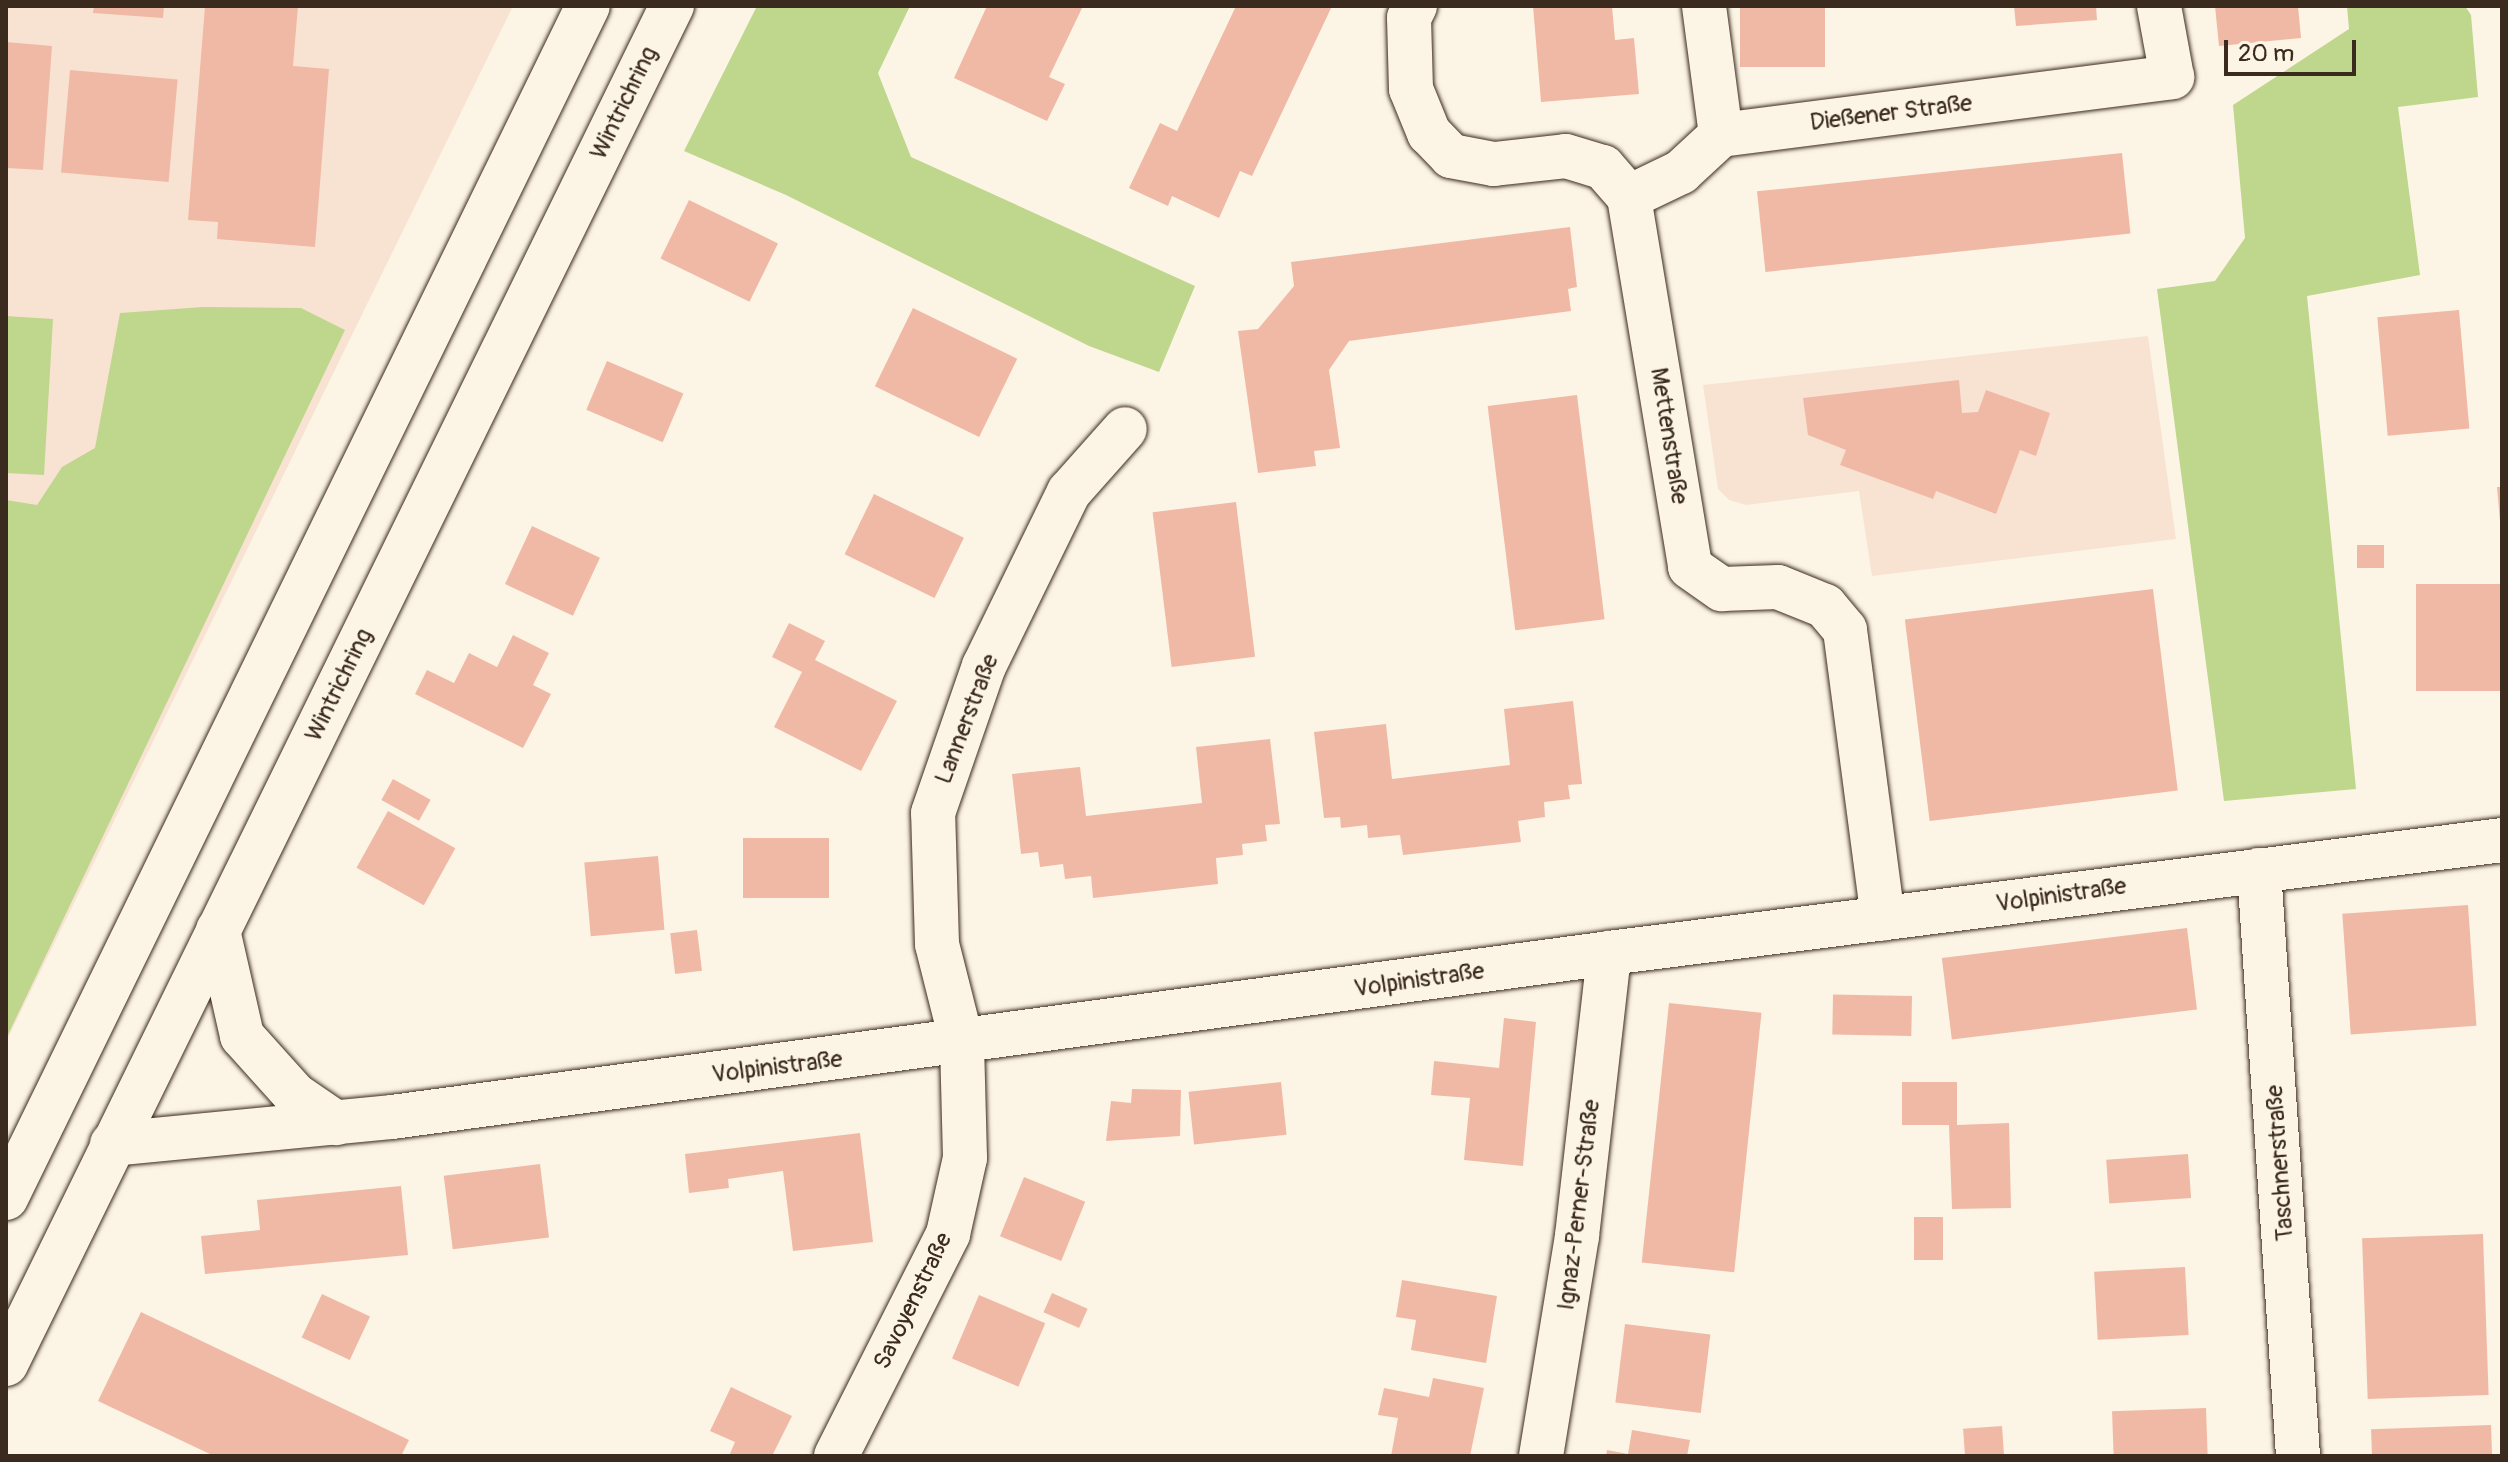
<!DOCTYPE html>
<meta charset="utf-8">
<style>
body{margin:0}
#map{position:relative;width:2508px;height:1462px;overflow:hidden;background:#fcf5e5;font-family:Pangolin,sans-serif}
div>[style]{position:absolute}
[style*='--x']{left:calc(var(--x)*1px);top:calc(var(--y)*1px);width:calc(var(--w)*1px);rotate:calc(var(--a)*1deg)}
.built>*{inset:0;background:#f8e3d2}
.green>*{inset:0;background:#bfd68d}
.building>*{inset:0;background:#f0b9a6;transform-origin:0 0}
.roads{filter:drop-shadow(0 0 2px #3b2a1e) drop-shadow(0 0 2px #3b2a1e)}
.minor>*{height:44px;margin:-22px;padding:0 22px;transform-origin:22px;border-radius:22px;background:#fcf5e5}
.primary>*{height:44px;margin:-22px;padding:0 22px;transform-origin:22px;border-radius:22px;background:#fcf5e5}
span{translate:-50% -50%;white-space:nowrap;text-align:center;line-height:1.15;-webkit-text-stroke:6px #fcf5e5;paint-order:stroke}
.street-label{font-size:24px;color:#3b2a1e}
.frame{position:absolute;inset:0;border:8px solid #3b2a1e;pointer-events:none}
.scale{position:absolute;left:2224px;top:40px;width:132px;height:36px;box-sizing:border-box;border:4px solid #3b2a1e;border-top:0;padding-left:10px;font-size:24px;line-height:28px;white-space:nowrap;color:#3b2a1e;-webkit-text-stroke:6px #fcf5e5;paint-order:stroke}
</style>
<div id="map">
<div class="built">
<i style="clip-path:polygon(6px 6px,513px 6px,6px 1042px)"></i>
<i style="clip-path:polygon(2148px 336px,2176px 539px,1872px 576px,1859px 491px,1746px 505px,1729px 500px,1718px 489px,1703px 385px)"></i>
</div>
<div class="green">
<i style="clip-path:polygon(757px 6px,910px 6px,878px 73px,911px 157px,1195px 286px,1159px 372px,1089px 346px,786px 195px,684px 151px)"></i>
<i style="clip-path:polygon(2347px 6px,2465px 6px,2471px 15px,2478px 97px,2398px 107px,2420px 275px,2307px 296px,2356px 789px,2224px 801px,2157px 289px,2215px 281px,2245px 238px,2233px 105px,2349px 29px)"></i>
<i style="clip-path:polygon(203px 307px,301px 308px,345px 330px,6px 1039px,6px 500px,37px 505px,62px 467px,95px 448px,120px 313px)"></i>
<i style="clip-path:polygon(6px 316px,53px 319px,44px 475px,6px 473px)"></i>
</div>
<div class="building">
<i style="clip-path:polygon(94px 6px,164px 6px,163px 18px,93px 13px)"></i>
<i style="clip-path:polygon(205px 6px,298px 6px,293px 66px,329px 69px,315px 247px,217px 239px,218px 222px,188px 220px)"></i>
<i style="clip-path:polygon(987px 6px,1083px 6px,1049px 77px,1065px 84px,1047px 121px,954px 78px)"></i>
<i style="clip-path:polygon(1236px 6px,1332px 6px,1252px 176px,1240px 171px,1219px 218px,1172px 196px,1168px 206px,1129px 188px,1160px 123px,1177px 131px)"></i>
<i style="clip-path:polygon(1533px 6px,1612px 6px,1615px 40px,1634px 38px,1639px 94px,1541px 102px)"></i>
<i style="left:1740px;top:6px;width:85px;height:61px"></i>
<i style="clip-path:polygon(2014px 6px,2096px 6px,2097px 20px,2016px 26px)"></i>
<i style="clip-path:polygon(2215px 6px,2298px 6px,2301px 38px,2219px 46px)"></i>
<i style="clip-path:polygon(6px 42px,52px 46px,43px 170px,6px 168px)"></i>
<i style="left:70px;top:70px;width:108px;height:103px;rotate:5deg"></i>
<i style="left:2122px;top:153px;width:81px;height:367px;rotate:84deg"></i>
<i style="left:689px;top:200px;width:99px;height:65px;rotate:26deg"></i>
<i style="clip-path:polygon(1570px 227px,1577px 287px,1568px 289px,1571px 311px,1349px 341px,1329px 370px,1340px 448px,1314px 451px,1316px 466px,1258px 473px,1238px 331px,1258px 329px,1294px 286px,1291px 262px)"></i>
<i style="left:913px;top:308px;width:116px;height:87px;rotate:26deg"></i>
<i style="left:2459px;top:310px;width:119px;height:82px;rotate:85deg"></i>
<i style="left:607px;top:361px;width:83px;height:53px;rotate:23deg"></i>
<i style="clip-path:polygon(1959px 380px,1962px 413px,1978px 412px,1986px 390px,2050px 413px,2036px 456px,2020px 450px,1996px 514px,1936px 491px,1933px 499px,1840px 465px,1846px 450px,1808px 435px,1803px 398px)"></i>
<i style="left:1577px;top:395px;width:226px;height:90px;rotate:83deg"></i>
<i style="clip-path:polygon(2497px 487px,2502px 487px,2502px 521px,2500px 521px)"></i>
<i style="left:874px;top:494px;width:100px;height:67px;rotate:26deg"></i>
<i style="left:1236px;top:502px;width:156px;height:84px;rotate:83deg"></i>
<i style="left:532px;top:526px;width:75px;height:64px;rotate:25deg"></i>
<i style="left:2357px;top:545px;width:27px;height:23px"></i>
<i style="left:2502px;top:584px;width:107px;height:86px;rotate:90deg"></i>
<i style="left:2153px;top:589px;width:203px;height:250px;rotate:83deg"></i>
<i style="clip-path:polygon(789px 623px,825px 641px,815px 660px,897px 701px,861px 771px,774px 727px,802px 672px,772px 657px)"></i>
<i style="clip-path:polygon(513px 635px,549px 653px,533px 685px,551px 694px,523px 748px,415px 694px,427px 670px,454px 683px,469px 653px,497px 667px)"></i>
<i style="clip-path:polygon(1573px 701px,1582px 784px,1568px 785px,1570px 799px,1544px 802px,1545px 817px,1518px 821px,1521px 842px,1403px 855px,1400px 835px,1368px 838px,1367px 825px,1341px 828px,1340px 817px,1324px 818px,1314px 732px,1386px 724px,1392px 779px,1510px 765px,1504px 709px)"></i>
<i style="clip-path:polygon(1270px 739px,1280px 824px,1265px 825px,1267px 841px,1242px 844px,1243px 855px,1216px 858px,1218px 884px,1093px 898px,1091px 876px,1065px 879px,1063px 864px,1040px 867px,1038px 852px,1021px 854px,1012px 774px,1080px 767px,1086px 816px,1202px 803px,1196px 747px)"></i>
<i style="left:393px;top:779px;width:43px;height:24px;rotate:29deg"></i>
<i style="left:388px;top:811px;width:77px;height:65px;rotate:29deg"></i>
<i style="left:743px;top:838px;width:86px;height:60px"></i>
<i style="left:658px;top:856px;width:74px;height:74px;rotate:85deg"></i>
<i style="left:2468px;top:905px;width:121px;height:126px;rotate:86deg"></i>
<i style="left:2187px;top:928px;width:82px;height:247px;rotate:83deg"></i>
<i style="left:697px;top:930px;width:41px;height:27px;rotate:83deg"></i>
<i style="left:1912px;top:996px;width:40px;height:79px;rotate:91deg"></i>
<i style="left:1669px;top:1003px;width:93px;height:261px;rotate:6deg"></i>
<i style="clip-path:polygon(1504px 1018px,1536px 1022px,1523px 1166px,1464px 1160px,1470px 1098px,1431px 1095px,1434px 1061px,1499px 1068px)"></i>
<i style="left:1281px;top:1082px;width:53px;height:93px;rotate:84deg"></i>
<i style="clip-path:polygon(1902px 1082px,1957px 1082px,1957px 1125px,2009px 1123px,2011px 1208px,1952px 1209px,1949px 1125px,1902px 1125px)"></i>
<i style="clip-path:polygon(1132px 1089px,1181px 1090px,1180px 1136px,1106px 1141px,1111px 1101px,1131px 1103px)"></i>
<i style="clip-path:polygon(860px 1133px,873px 1242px,793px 1251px,783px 1171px,728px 1179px,729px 1188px,689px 1193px,685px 1154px)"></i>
<i style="left:2188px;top:1154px;width:44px;height:82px;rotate:86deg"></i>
<i style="left:540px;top:1164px;width:74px;height:97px;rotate:83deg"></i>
<i style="left:1024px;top:1177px;width:66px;height:64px;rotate:22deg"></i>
<i style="clip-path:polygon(401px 1186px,408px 1255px,205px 1274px,201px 1236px,260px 1230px,257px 1200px)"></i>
<i style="left:1914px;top:1217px;width:29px;height:43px"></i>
<i style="left:2483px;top:1234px;width:161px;height:121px;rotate:88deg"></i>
<i style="left:2185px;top:1267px;width:68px;height:91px;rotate:87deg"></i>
<i style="clip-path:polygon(1402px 1280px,1497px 1296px,1486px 1363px,1411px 1350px,1416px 1320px,1396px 1317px)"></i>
<i style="left:1052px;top:1293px;width:39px;height:21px;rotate:24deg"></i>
<i style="left:322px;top:1294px;width:53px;height:48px;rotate:25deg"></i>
<i style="left:979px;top:1295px;width:72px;height:69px;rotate:23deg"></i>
<i style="clip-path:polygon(141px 1312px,409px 1440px,401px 1456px,214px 1456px,98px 1401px)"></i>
<i style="left:1625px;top:1324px;width:86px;height:79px;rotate:7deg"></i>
<i style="clip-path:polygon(1433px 1378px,1484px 1388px,1470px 1456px,1391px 1456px,1398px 1418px,1378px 1415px,1384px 1388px,1429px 1397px)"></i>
<i style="clip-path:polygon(731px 1387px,792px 1416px,772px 1456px,729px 1456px,735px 1442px,710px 1431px)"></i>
<i style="left:2206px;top:1408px;width:48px;height:94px;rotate:88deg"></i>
<i style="left:2491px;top:1425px;width:31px;height:120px;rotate:88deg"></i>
<i style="left:2002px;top:1426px;width:30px;height:39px;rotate:86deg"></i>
<i style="clip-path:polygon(1632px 1430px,1690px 1440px,1687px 1456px,1606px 1456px,1607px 1450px,1628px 1454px)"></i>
</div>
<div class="roads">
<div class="minor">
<i style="--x:1415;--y:6;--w:13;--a:117"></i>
<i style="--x:1409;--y:18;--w:71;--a:88.4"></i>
<i style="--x:1411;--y:89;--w:48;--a:67.8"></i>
<i style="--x:1429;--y:133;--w:32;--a:46"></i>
<i style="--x:1451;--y:156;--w:44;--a:10.5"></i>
<i style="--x:1494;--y:164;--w:72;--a:-6.3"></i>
<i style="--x:1566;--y:156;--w:39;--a:17"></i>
<i style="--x:1603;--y:167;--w:40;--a:49"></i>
<i style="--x:1629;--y:197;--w:375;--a:80.6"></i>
<i style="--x:1690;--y:567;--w:39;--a:35"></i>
<i style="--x:1722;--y:589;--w:56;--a:-2"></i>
<i style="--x:1778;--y:587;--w:51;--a:22"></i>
<i style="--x:1825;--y:606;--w:31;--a:50"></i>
<i style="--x:1845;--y:630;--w:291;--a:82.5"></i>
<i style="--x:1704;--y:6;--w:130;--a:82.5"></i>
<i style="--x:1629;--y:197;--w:58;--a:-25.7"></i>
<i style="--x:1681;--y:172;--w:54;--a:-42.8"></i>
<i style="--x:1721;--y:135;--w:455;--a:-7.3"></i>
<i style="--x:2172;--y:77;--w:72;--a:-100.4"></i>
<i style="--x:2259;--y:870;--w:587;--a:86.19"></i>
<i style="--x:218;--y:930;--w:109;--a:77.2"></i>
<i style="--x:242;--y:1036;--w:79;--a:48.1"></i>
<i style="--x:295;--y:1095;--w:50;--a:34.3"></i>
<i style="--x:112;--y:1144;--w:281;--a:-5.5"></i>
<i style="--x:392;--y:1117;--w:1228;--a:-7.67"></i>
<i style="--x:1609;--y:953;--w:900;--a:-7.21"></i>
<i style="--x:836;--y:1456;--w:249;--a:-63.2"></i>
<i style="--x:948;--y:1234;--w:78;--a:-77.4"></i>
<i style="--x:965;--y:1158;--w:115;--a:-91.5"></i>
<i style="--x:962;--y:1043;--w:102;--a:-104.2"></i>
<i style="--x:937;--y:944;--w:131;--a:-91.7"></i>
<i style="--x:933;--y:813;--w:156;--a:-70.9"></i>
<i style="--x:984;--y:666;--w:194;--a:-64"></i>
<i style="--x:1069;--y:492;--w:84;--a:-48.4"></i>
<i style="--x:1541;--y:1456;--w:223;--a:-80.7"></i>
<i style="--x:1577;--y:1236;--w:285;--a:-83.5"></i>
</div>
<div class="primary">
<i style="--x:6;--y:1198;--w:1326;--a:-63.98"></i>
<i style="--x:6;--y:1364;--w:1513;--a:-63.88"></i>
</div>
</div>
<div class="street-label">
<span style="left:624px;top:103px;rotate:-64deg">Wintrichring</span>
<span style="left:1891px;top:113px;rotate:-7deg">Dießener Straße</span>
<span style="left:1669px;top:436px;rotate:81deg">Mettenstraße</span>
<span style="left:339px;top:685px;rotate:-64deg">Wintrichring</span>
<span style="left:967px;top:719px;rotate:-69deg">Lannerstraße</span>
<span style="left:2061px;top:895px;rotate:-8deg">Volpinistraße</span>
<span style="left:1419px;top:980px;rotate:-8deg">Volpinistraße</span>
<span style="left:777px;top:1067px;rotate:-7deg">Volpinistraße</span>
<span style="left:2280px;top:1163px;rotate:-94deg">Taschnerstraße</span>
<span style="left:1579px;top:1205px;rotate:-83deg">Ignaz-Perner-Straße</span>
<span style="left:913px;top:1301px;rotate:-64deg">Savoyenstraße</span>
</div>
<div class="frame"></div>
<div class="scale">20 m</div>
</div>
